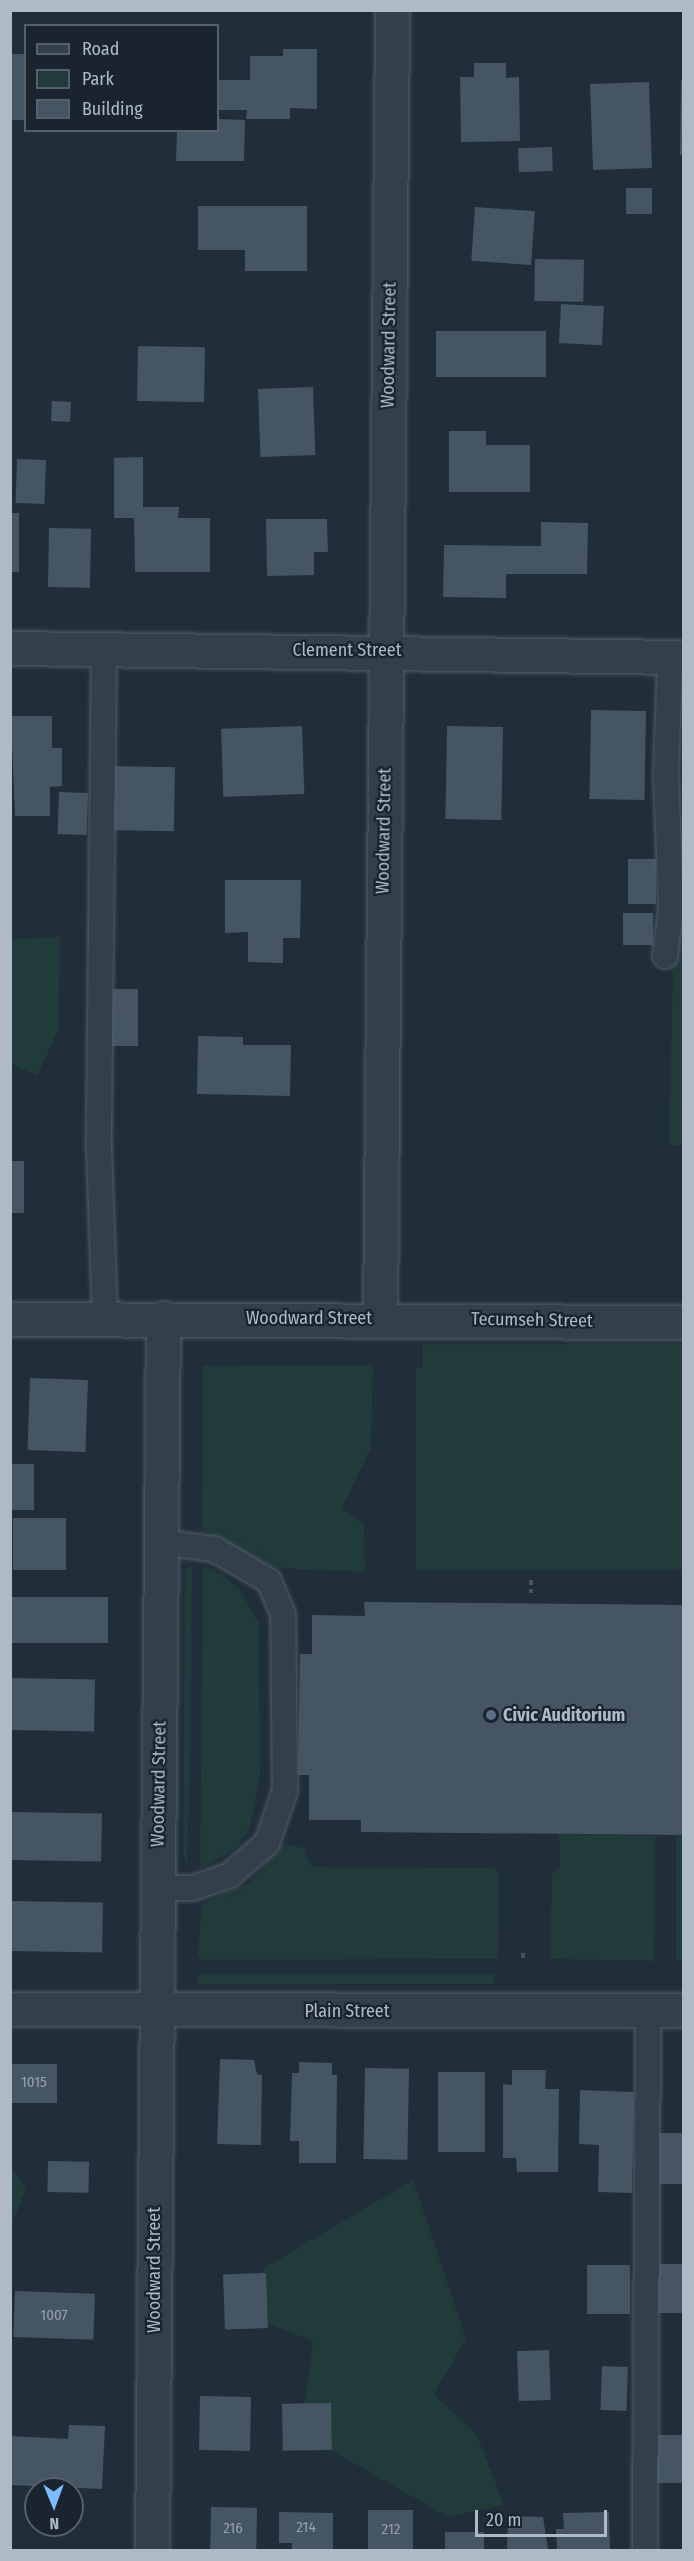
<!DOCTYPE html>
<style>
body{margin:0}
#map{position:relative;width:694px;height:2561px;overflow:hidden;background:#1f2e39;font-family:"Fira Sans Condensed",sans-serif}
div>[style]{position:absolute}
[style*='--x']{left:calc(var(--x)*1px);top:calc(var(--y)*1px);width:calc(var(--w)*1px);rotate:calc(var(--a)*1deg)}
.green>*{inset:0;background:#213a3a;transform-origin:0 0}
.building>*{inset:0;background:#455563;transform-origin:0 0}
.path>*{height:4px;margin-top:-2px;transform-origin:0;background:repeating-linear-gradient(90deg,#3f5757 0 4.5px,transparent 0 9px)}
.roads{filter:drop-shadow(0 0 2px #515d67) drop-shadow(0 0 2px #515d67)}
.lane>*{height:24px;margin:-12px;padding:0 12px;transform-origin:12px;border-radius:12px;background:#333f4a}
.street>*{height:33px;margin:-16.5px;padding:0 16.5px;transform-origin:16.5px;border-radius:16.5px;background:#333f4a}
.dots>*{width:16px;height:16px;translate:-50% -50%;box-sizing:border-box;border:3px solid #19242e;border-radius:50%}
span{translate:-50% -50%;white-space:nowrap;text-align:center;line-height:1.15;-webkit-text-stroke:4.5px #19242e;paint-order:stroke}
.number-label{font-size:15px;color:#94a1ad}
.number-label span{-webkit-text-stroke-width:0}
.street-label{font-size:18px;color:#aebac6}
.poi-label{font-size:18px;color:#aebac6;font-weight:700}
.left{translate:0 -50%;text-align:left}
.frame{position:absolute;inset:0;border:12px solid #aebac6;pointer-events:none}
.legend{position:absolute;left:24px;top:24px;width:195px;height:108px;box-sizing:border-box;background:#19242e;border:2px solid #55606b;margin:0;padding:8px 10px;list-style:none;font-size:18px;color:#aebac6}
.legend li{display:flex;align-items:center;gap:12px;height:30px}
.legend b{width:30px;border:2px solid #55606b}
.north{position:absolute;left:24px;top:2477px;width:60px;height:60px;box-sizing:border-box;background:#19242e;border:2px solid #55606b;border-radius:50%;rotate:179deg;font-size:16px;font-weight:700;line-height:24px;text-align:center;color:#aebac6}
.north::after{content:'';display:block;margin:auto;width:21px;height:27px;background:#7cbdfd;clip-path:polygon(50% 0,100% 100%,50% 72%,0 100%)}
.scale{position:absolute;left:475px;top:2510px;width:132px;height:27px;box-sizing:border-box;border:3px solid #aebac6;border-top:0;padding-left:8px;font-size:18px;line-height:21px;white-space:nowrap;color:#aebac6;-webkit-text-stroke:4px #19242e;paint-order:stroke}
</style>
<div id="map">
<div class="green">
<i style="clip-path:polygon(674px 917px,683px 918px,683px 1145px,669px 1145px)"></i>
<i style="clip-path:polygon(60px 937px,59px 1028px,37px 1076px,11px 1063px,11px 939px)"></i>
<i style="left:423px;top:1344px;width:260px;height:24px"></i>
<i style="clip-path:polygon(373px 1365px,371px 1449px,342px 1508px,364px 1524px,365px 1572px,274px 1568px,202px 1530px,203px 1366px)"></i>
<i style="left:416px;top:1368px;width:267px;height:202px"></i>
<i style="clip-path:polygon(192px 1565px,190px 1774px,187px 1867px,183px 1856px,185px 1570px)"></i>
<i style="clip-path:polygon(203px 1566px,225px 1576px,239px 1589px,259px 1622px,260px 1776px,250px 1828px,237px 1848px,200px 1869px)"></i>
<i style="clip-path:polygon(559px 1834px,655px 1836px,654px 1961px,550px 1959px,552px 1873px,560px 1869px)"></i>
<i style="left:676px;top:1835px;width:7px;height:126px"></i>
<i style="clip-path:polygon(280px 1843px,305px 1848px,308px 1862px,316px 1867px,494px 1868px,499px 1875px,498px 1959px,202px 1960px,198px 1955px,202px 1903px,250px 1882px)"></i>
<i style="left:198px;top:1974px;width:296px;height:10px"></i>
<i style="clip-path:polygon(11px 2167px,26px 2189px,11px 2226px)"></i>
<i style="clip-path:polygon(413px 2180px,466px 2339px,434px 2394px,477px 2435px,504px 2505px,448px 2517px,301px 2433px,313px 2341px,229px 2309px,266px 2267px)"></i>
</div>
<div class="building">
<i style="clip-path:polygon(283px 49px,317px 49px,317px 109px,290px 108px,290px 119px,246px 119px,247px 110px,218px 110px,218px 80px,250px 80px,250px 56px,283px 56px)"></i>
<i style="left:10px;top:54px;width:16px;height:66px"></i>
<i style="clip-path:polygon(474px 63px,506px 63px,506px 78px,519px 77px,520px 141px,461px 142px,460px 77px,474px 77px)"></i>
<i style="clip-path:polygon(681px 80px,684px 80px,684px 155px,680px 155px)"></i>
<i style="left:649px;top:82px;width:86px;height:59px;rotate:88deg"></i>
<i style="clip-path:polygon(218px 119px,245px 120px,244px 161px,176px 161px,177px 130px,218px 130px)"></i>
<i style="left:552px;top:147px;width:24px;height:34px;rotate:88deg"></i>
<i style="left:626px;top:188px;width:26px;height:26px"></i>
<i style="clip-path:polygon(198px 206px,307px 206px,307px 271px,245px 271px,245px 250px,198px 250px)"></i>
<i style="left:475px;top:207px;width:60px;height:54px;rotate:4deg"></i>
<i style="left:535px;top:259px;width:49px;height:42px;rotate:1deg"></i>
<i style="left:561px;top:304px;width:43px;height:39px;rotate:3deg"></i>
<i style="left:436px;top:331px;width:110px;height:46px"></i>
<i style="left:138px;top:346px;width:67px;height:55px;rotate:1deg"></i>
<i style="left:313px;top:387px;width:68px;height:55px;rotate:88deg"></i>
<i style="left:52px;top:401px;width:19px;height:20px;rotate:3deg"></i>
<i style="clip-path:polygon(449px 431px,486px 431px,486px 445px,530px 445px,530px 492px,449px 492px)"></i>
<i style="clip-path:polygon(143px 457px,143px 507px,179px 507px,178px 518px,210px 518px,210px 572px,135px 572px,134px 518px,114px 518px,114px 458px)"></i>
<i style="left:17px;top:459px;width:29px;height:44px;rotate:2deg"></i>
<i style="left:10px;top:513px;width:9px;height:59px"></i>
<i style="clip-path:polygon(266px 519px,327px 519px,328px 552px,314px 552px,314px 575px,267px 576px)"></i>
<i style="clip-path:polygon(541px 522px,588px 523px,587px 574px,506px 574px,506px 598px,443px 597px,444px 545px,541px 546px)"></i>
<i style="left:49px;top:528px;width:42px;height:59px;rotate:1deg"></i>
<i style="left:646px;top:711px;width:89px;height:55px;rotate:91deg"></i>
<i style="clip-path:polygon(11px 716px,52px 716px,52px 748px,62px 748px,62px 786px,50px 787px,50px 816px,15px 816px)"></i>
<i style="left:302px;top:726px;width:68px;height:81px;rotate:88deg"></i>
<i style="left:447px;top:726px;width:56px;height:93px;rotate:1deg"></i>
<i style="left:108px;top:766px;width:67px;height:64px;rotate:1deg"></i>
<i style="left:59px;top:792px;width:29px;height:42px;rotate:2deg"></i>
<i style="left:628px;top:859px;width:28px;height:45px"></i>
<i style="clip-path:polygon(225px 880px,301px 880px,300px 938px,283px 938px,283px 963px,248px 962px,248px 932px,225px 933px)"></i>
<i style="left:623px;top:913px;width:30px;height:32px"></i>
<i style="left:138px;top:989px;width:57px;height:31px;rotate:90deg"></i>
<i style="clip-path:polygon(198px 1036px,243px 1037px,243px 1045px,291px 1045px,290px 1096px,197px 1094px)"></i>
<i style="left:10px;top:1161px;width:14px;height:52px"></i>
<i style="left:30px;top:1378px;width:58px;height:72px;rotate:2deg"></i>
<i style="left:10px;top:1464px;width:24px;height:46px"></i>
<i style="left:66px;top:1518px;width:52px;height:53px;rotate:90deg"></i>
<i style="left:12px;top:1597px;width:96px;height:46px"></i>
<i style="clip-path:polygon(364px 1602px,684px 1605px,684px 1835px,361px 1832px,361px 1820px,309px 1820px,309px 1775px,298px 1775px,300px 1654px,312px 1654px,312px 1615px,365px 1616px)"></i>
<i style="left:10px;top:1678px;width:85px;height:52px;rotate:1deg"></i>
<i style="left:10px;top:1812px;width:92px;height:48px;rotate:1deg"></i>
<i style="left:10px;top:1901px;width:93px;height:50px;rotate:1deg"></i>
<i style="clip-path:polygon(220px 2059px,254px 2060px,257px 2074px,262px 2075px,261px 2145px,217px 2144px)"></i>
<i style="clip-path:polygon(299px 2062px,332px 2063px,332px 2075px,337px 2075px,336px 2163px,299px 2163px,299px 2141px,290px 2141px,292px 2073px,299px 2073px)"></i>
<i style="left:10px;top:2064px;width:47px;height:39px"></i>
<i style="left:365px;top:2068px;width:44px;height:91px;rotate:1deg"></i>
<i style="clip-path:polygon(512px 2070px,546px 2070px,545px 2089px,559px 2089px,558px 2172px,517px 2172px,516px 2158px,503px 2158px,503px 2084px,512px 2085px)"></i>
<i style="left:438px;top:2072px;width:47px;height:80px"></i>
<i style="clip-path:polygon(580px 2090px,634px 2092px,632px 2193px,598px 2192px,599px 2145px,579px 2144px)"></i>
<i style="left:658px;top:2133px;width:26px;height:51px"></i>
<i style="left:48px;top:2161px;width:41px;height:31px;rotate:1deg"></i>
<i style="left:655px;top:2264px;width:29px;height:49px"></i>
<i style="left:587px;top:2265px;width:43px;height:49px"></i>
<i style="left:266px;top:2273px;width:55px;height:43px;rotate:88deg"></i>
<i style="left:15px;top:2291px;width:80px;height:46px;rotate:2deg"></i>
<i style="left:549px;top:2350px;width:50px;height:32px;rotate:88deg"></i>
<i style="left:602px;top:2366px;width:26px;height:44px;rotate:2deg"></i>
<i style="left:200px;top:2396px;width:51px;height:54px;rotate:1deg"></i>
<i style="left:331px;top:2403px;width:47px;height:49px;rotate:89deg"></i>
<i style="clip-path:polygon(69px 2425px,105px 2426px,102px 2489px,10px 2485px,10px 2436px,68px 2439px)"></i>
<i style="left:651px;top:2435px;width:33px;height:48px"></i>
<i style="left:211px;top:2507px;width:46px;height:43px;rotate:1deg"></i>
<i style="left:368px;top:2510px;width:45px;height:40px"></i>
<i style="clip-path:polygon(279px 2512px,333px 2513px,333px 2550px,292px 2550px,292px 2543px,279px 2543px)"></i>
<i style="clip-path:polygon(609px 2512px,610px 2550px,557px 2550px,556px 2529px,564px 2529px,563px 2513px)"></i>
<i style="clip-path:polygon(508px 2516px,543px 2517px,548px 2550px,507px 2550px)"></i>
<i style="left:445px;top:2532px;width:39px;height:18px"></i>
</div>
<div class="path">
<i style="--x:531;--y:1580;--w:18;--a:90"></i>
<i style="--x:523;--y:1953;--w:9;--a:90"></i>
</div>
<div class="roads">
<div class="lane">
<i style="--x:104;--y:649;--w:499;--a:90.6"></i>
<i style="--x:99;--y:1148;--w:170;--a:88"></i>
<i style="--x:665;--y:956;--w:47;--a:-82.7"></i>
<i style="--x:671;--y:909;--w:135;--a:-92.1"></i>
<i style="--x:666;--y:774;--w:117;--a:-88"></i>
<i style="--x:158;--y:1888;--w:35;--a:0"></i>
<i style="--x:193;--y:1888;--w:39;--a:-19"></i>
<i style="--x:230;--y:1875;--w:49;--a:-40.9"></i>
<i style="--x:267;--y:1843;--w:55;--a:-70.9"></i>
<i style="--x:285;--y:1791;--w:177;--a:-90.6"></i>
<i style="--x:283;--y:1614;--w:36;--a:-113"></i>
<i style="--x:269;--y:1581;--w:64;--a:-149.8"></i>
<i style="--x:214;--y:1549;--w:53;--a:-172.5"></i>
<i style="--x:645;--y:2550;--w:539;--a:-89.68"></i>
</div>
<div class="street">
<i style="--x:10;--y:648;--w:674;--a:0.77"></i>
<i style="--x:10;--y:1319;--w:674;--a:0.26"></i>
<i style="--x:380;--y:1319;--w:1309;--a:-89.47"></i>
<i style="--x:10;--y:2009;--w:674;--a:0.09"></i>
<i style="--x:152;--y:2550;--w:1232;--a:-89.49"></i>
</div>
</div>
<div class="dots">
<i style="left:491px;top:1715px;background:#5c6f8a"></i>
</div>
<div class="number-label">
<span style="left:34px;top:2083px">1015</span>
<span style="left:54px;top:2316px">1007</span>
<span style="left:306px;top:2528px">214</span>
<span style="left:233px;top:2529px">216</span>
<span style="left:391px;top:2530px">212</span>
</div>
<div class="street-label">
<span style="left:389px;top:345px;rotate:-89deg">Woodward Street</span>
<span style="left:347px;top:650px">Clement Street</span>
<span style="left:384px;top:831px;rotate:-89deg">Woodward Street</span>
<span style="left:309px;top:1318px">Woodward Street</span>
<span style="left:532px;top:1320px;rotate:1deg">Tecumseh Street</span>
<span style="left:159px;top:1784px;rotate:-89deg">Woodward Street</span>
<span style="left:347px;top:2011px">Plain Street</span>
<span style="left:154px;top:2270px;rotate:-90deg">Woodward Street</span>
</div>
<div class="poi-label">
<span class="left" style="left:503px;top:1715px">Civic Auditorium</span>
</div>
<div class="frame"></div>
<ul class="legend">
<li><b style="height:8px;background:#333f4a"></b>Road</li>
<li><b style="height:16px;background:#213a3a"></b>Park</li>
<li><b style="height:16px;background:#455563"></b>Building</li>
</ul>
<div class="north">N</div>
<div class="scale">20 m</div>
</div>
